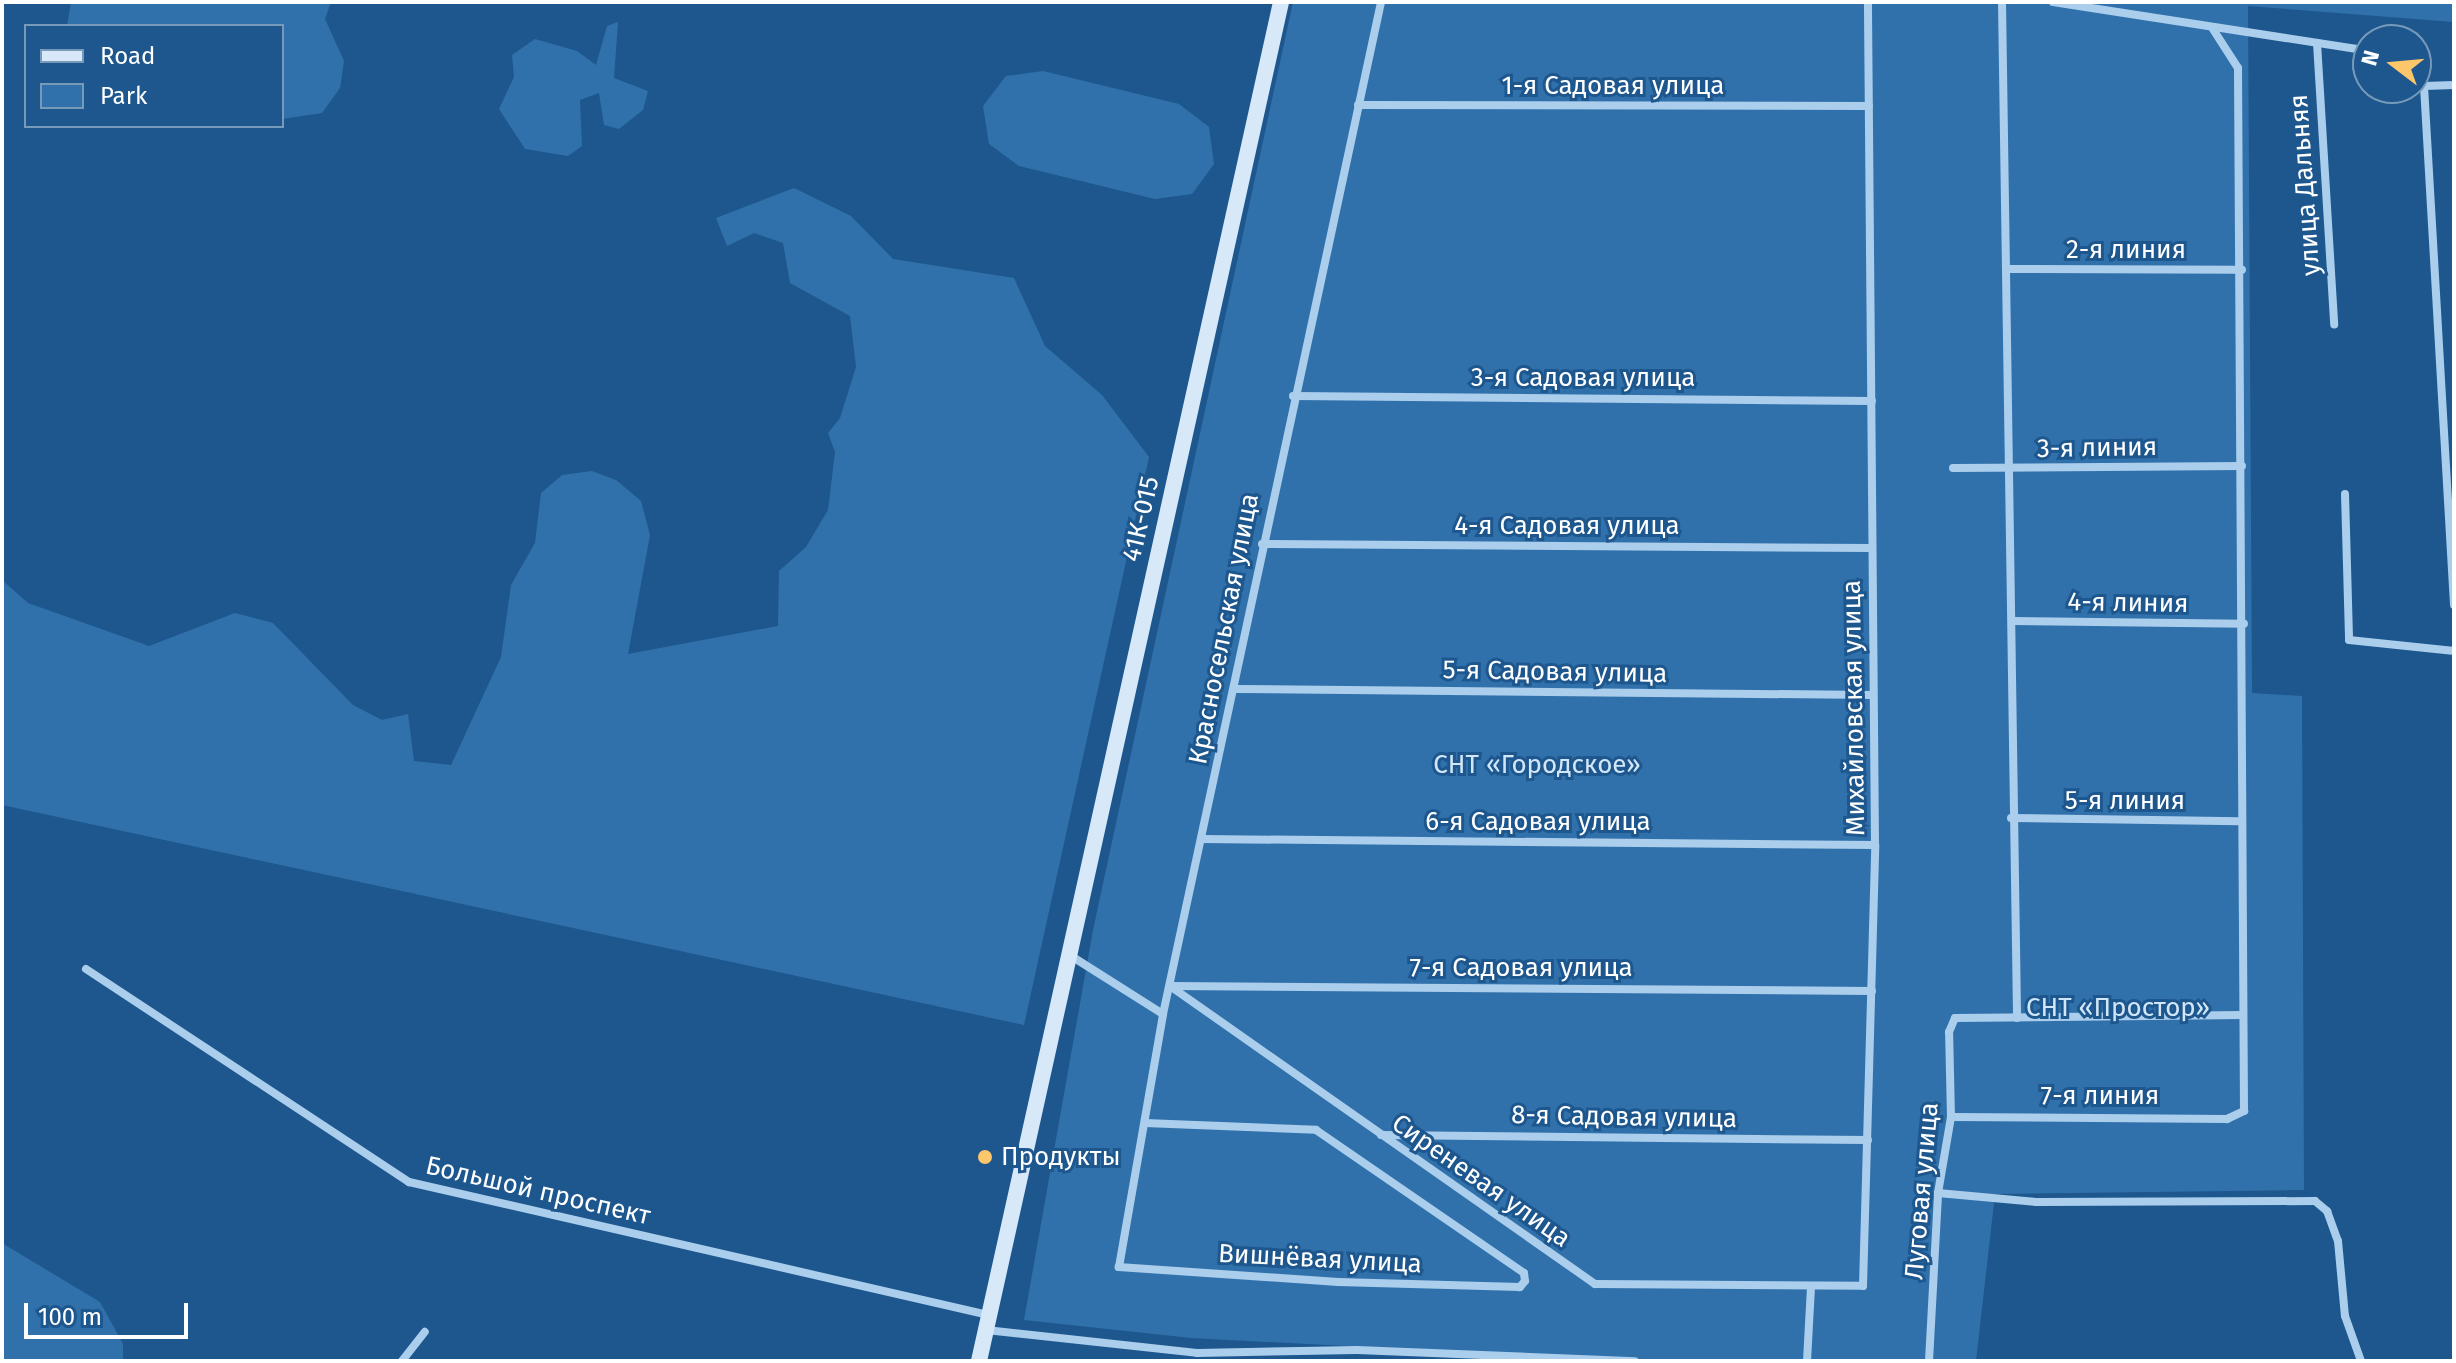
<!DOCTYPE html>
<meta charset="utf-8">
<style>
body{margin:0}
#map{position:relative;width:2456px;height:1363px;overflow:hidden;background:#1d578e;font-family:"Fira Sans",sans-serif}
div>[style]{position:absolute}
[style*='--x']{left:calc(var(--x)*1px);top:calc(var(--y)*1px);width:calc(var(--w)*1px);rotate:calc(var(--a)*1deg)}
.green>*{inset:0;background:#3171ab}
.street>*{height:8px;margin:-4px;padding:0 4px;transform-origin:4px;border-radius:4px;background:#abceed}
.secondary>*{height:16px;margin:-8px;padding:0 8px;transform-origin:8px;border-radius:8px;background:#d7e9f9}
.dots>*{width:22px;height:22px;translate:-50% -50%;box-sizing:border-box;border:4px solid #1d578e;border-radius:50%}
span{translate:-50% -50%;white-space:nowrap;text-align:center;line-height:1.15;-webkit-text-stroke:6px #1d578e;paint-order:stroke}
.street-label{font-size:26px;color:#fff}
.park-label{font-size:26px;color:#d1e6f9}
.poi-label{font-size:26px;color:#fff}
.left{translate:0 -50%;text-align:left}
.frame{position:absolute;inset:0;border:4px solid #fff;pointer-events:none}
.legend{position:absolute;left:24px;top:24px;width:260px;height:104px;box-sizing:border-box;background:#1d578e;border:2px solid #779abb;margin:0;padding:10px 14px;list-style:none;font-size:24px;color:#fff}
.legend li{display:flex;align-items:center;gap:16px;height:40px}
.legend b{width:40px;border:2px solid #779abb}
.north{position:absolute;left:2352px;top:24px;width:80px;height:80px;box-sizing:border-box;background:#1d578e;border:2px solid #779abb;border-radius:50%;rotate:286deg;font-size:22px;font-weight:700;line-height:32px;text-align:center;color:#fff}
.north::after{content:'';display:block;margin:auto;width:28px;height:36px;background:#fcc66a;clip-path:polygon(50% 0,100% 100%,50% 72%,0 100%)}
.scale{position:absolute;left:24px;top:1303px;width:164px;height:36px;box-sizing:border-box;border:4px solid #fff;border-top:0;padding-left:10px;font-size:24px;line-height:28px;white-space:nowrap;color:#fff;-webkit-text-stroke:6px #1d578e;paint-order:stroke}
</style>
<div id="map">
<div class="green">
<i style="clip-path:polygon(71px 2px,331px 2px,325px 19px,344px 61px,340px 88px,322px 113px,282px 119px,282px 26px,67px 26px)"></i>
<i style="clip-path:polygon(1293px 2px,2454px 2px,2454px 22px,2248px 6px,2252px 693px,2302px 696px,2304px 1190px,1995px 1194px,1976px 1361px,1636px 1361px,1191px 1338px,1024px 1320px,1093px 930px)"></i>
<i style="clip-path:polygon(618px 22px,614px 78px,648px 91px,643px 110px,619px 129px,604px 125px,599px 93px,580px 100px,582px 146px,568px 156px,525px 149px,499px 109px,514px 77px,512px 55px,535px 39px,577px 51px,596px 65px,607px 26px)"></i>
<i style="clip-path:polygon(1043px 71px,1179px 104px,1209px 127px,1214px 164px,1192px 194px,1155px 199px,1019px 166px,989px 144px,983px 106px,1006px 76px)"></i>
<i style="clip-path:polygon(794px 188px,851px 216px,893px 259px,1014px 278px,1045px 346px,1102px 395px,1149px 457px,1024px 1025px,2px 805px,2px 580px,28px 603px,149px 646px,235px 613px,273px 623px,353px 705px,382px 720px,408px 714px,414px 761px,451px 765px,501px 657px,511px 585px,535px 543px,541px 493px,562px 475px,592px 471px,616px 480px,641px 501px,650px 535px,628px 654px,778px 626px,779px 571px,806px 547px,828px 510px,835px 452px,828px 433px,840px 418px,856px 367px,850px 316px,790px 283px,783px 243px,754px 233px,727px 246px,716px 218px)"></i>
<i style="clip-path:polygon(2px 1243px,100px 1302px,123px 1344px,123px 1361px,2px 1361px)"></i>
</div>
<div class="street">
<i style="--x:2002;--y:2;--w:1016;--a:89.15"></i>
<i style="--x:2053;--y:2;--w:319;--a:8.8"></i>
<i style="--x:2317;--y:43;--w:282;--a:86.5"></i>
<i style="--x:2416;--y:75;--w:14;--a:54"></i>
<i style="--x:2424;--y:86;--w:520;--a:86.69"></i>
<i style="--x:2424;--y:86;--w:30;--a:-2"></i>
<i style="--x:1358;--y:105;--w:511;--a:0.11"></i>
<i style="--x:2009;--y:269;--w:233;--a:0.2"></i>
<i style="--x:1293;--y:396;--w:579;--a:0.49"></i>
<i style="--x:1953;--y:468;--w:289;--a:-0.4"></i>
<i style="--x:2345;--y:494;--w:146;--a:88.4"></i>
<i style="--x:2349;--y:640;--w:106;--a:6"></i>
<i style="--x:1262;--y:544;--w:610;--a:0.38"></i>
<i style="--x:2013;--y:621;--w:231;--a:0.7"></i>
<i style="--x:1236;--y:689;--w:637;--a:0.54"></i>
<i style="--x:2011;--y:818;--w:229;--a:0.8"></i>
<i style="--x:1201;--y:839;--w:674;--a:0.51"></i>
<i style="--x:1068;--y:954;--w:112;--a:32.3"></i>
<i style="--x:86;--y:969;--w:387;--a:33.4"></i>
<i style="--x:409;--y:1182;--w:595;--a:12.92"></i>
<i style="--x:1170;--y:986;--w:519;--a:35.04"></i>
<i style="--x:1595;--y:1284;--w:268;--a:0.4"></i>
<i style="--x:1863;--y:1286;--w:441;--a:-88.4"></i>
<i style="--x:1875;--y:845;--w:843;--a:-90.48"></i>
<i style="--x:1170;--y:986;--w:702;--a:0.41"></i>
<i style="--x:1951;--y:1117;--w:276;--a:0.4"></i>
<i style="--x:2227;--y:1119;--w:19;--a:-25"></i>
<i style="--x:2244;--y:1111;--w:1043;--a:-90.33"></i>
<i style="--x:2238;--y:68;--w:46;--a:-122.7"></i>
<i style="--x:1145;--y:1123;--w:171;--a:2.3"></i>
<i style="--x:1316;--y:1130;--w:252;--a:34.5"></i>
<i style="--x:1524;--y:1273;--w:8;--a:83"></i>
<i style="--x:1525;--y:1281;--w:8;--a:130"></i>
<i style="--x:1520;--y:1287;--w:182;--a:-178.4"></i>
<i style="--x:1338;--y:1282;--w:220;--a:-176.1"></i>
<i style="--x:1119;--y:1267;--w:257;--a:-80.1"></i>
<i style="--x:1163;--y:1014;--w:1035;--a:-77.84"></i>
<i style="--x:1381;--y:1135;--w:487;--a:0.6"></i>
<i style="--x:1938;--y:1193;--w:98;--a:5.2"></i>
<i style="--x:2036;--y:1202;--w:279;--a:-0.2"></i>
<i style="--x:2315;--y:1201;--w:16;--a:40"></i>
<i style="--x:2327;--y:1211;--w:32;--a:70"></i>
<i style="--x:2338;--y:1241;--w:75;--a:84.7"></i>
<i style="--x:2345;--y:1316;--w:48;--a:70.4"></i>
<i style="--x:986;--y:1330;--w:212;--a:6.2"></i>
<i style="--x:1197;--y:1353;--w:160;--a:-1.1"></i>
<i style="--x:1357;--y:1350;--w:278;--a:2.3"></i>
<i style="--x:402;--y:1361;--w:37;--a:-52"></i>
<i style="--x:1807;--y:1361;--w:74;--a:-86.9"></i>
<i style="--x:1929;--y:1361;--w:168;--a:-86.9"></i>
<i style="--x:1938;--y:1193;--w:77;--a:-80.3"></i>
<i style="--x:1951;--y:1117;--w:85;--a:-91.3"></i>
<i style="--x:1949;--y:1032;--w:15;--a:-67"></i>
<i style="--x:1955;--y:1018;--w:288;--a:-0.6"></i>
</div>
<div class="secondary">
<i style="--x:979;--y:1361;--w:1392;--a:-77.47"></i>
</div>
<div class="dots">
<i style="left:985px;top:1157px;background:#fcc66a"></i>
</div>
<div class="street-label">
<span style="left:1613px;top:86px">1-я Садовая улица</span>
<span style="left:2305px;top:185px;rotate:-94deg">улица Дальняя</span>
<span style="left:2126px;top:250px">2-я линия</span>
<span style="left:1583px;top:378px">3-я Садовая улица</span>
<span style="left:2097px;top:448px;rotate:-1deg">3-я линия</span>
<span style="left:1141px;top:519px;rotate:-77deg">41К-015</span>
<span style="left:1567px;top:526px">4-я Садовая улица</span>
<span style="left:2128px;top:603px;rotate:1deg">4-я линия</span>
<span style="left:1224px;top:629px;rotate:-79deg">Красносельская улица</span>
<span style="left:1555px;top:672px;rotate:1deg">5-я Садовая улица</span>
<span style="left:1854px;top:708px;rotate:-91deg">Михайловская улица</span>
<span style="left:2125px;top:801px">5-я линия</span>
<span style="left:1538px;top:822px">6-я Садовая улица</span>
<span style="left:1521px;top:968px">7-я Садовая улица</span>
<span style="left:2100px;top:1096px">7-я линия</span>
<span style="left:1624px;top:1117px;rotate:1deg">8-я Садовая улица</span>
<span style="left:1481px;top:1181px;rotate:35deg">Сиреневая улица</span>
<span style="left:538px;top:1191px;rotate:13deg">Большой проспект</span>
<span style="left:1922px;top:1191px;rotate:-85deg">Луговая улица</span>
<span style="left:1320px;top:1259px;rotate:3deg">Вишнёвая улица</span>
</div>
<div class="park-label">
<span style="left:1537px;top:765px">СНТ «Городское»</span>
<span style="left:2118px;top:1008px">СНТ «Простор»</span>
</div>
<div class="poi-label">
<span class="left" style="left:1001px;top:1157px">Продукты</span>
</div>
<div class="frame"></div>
<ul class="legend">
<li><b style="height:10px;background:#d7e9f9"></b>Road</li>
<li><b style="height:22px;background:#3171ab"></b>Park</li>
</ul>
<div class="north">N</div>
<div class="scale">100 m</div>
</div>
